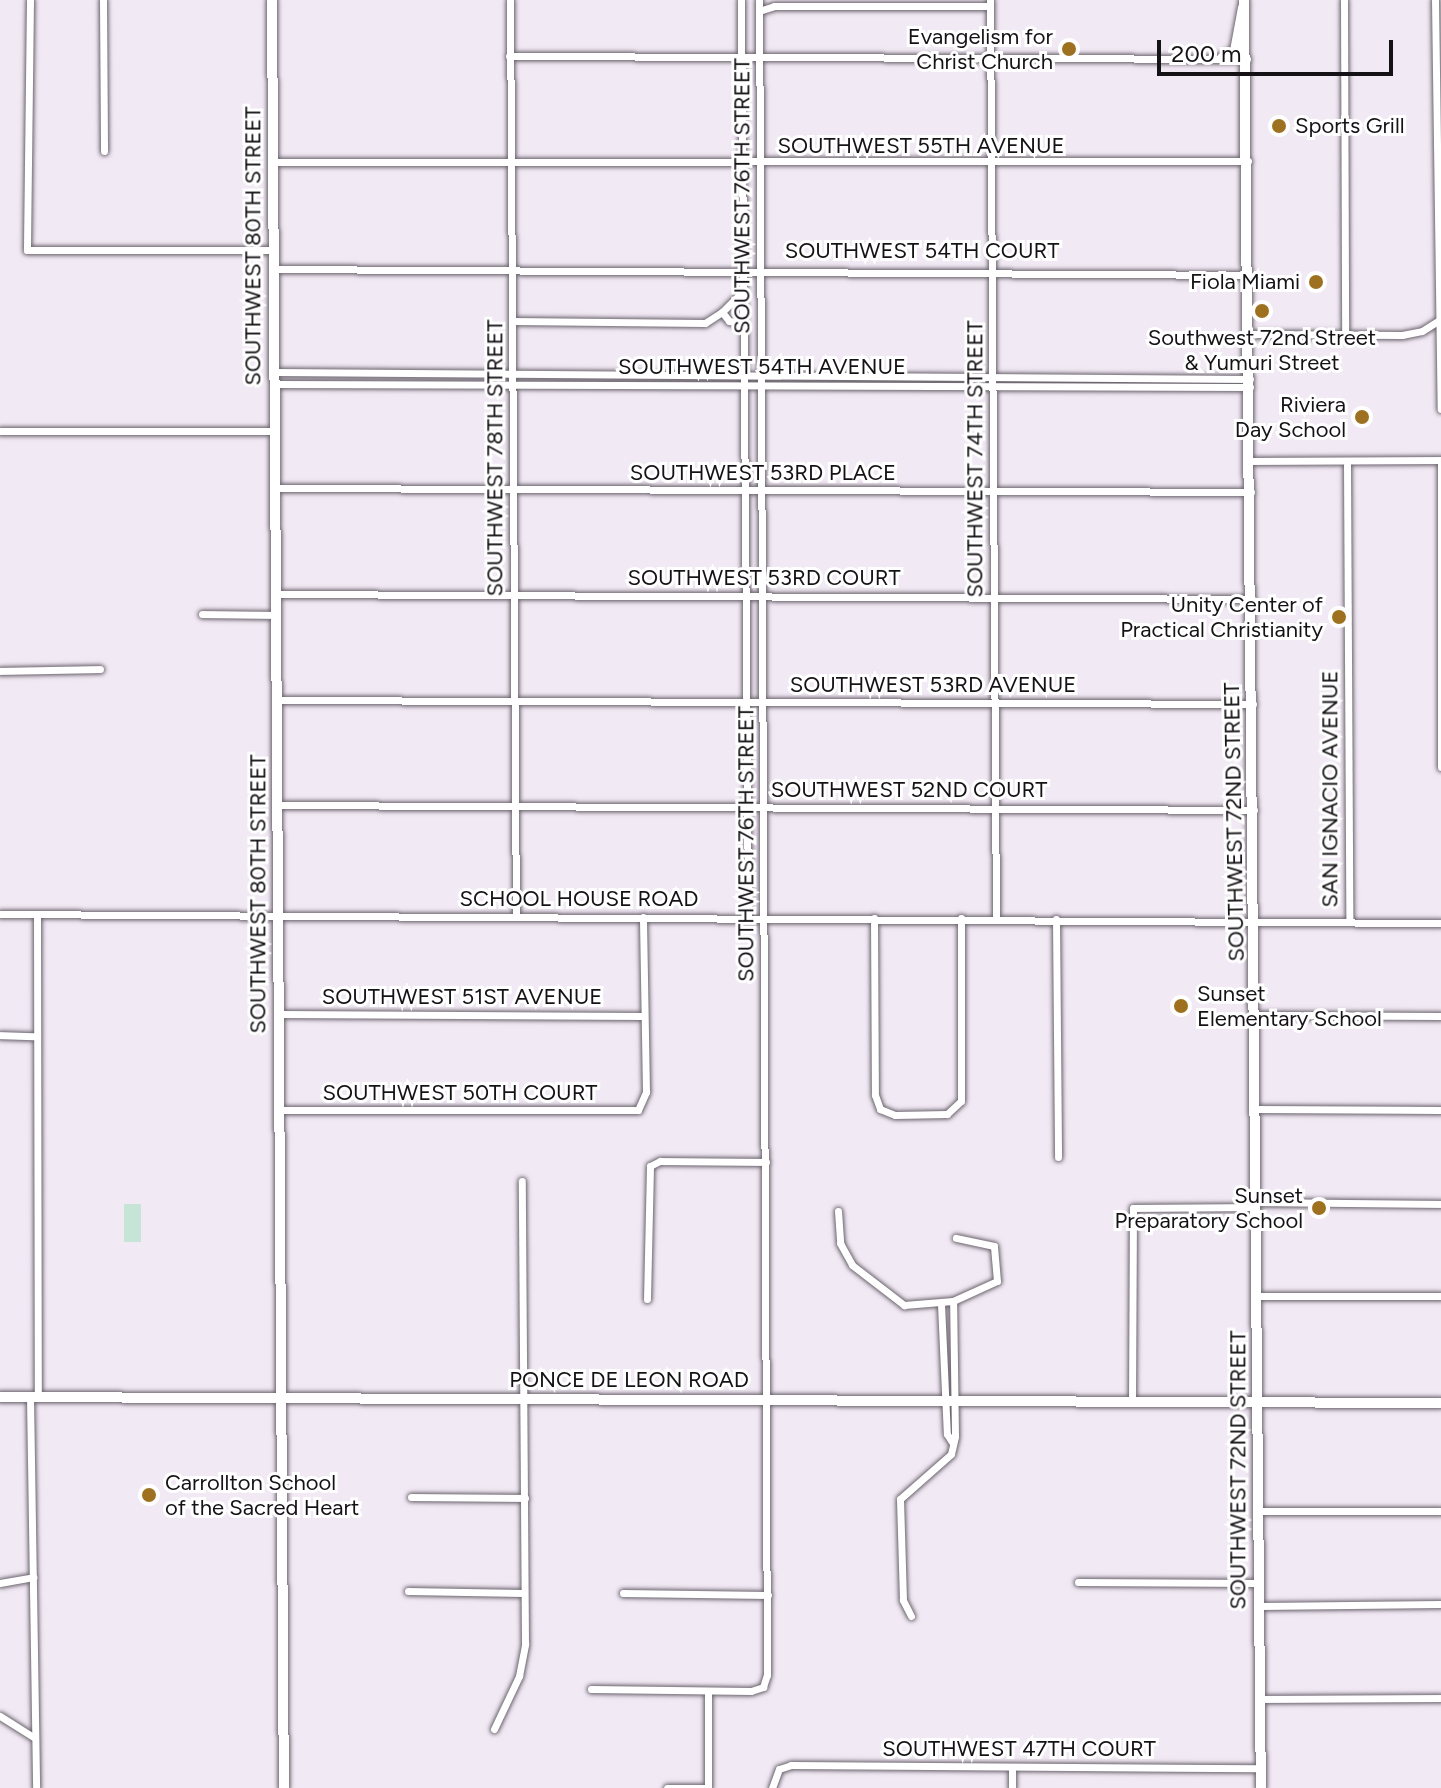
<!DOCTYPE html>
<style>
body{margin:0}
#map{position:relative;width:1441px;height:1788px;overflow:hidden;background:#f1e9f4;font-family:Figtree,sans-serif}
div>[style]{position:absolute}
[style*='--x']{left:calc(var(--x)*1px);top:calc(var(--y)*1px);width:calc(var(--w)*1px);rotate:calc(var(--a)*1deg)}
.green>*{inset:0;background:#c7e5d6;transform-origin:0 0}
.roads{filter:drop-shadow(0 0 2px #6b646d) drop-shadow(0 0 2px #6b646d)}
.street>*{height:7px;margin:-3.5px;padding:0 3.5px;transform-origin:3.5px;border-radius:3.5px;background:#fff}
.secondary>*{height:10px;margin:-5px;padding:0 5px;transform-origin:5px;border-radius:5px;background:#fff}
.dots>*{width:22px;height:22px;translate:-50% -50%;box-sizing:border-box;border:4px solid #fff;border-radius:50%}
span{translate:-50% -50%;white-space:nowrap;text-align:center;line-height:1.15;-webkit-text-stroke:6px #fff;paint-order:stroke}
.poi-label{font-size:22px;color:#151216}
.right{translate:-100% -50%;text-align:right}
.left{translate:0 -50%;text-align:left}
.street-label{font-size:22px;color:#151216}
.scale{position:absolute;left:1157px;top:40px;width:236px;height:36px;box-sizing:border-box;border:4px solid #151216;border-top:0;padding-left:10px;font-size:24px;line-height:28px;white-space:nowrap;color:#151216;-webkit-text-stroke:6px #fff;paint-order:stroke}
</style>
<div id="map">
<div class="green">
<i style="left:124px;top:1204px;width:17px;height:38px"></i>
</div>
<div class="roads">
<div class="street">
<i style="--x:30;--y:0;--w:250;--a:90.7"></i>
<i style="--x:27;--y:250;--w:246;--a:0"></i>
<i style="--x:103;--y:0;--w:151;--a:89.6"></i>
<i style="--x:510;--y:0;--w:917;--a:89.63"></i>
<i style="--x:741;--y:0;--w:918;--a:89.56"></i>
<i style="--x:990;--y:0;--w:919;--a:89.63"></i>
<i style="--x:1344;--y:0;--w:335;--a:89.8"></i>
<i style="--x:1435;--y:0;--w:409;--a:89.2"></i>
<i style="--x:759;--y:11;--w:16;--a:-18"></i>
<i style="--x:774;--y:6;--w:216;--a:0"></i>
<i style="--x:509;--y:56;--w:738;--a:0.23"></i>
<i style="--x:272;--y:162;--w:976;--a:-0.06"></i>
<i style="--x:273;--y:269;--w:976;--a:0.35"></i>
<i style="--x:743;--y:291;--w:30;--a:135"></i>
<i style="--x:722;--y:312;--w:11;--a:52"></i>
<i style="--x:729;--y:321;--w:14;--a:8"></i>
<i style="--x:512;--y:321;--w:193;--a:0.6"></i>
<i style="--x:705;--y:323;--w:20;--a:-33"></i>
<i style="--x:1249;--y:334;--w:153;--a:0.4"></i>
<i style="--x:1402;--y:335;--w:20;--a:-11"></i>
<i style="--x:1422;--y:331;--w:22;--a:-32"></i>
<i style="--x:274;--y:372;--w:976;--a:0.41"></i>
<i style="--x:274;--y:384;--w:976;--a:0.18"></i>
<i style="--x:0;--y:431;--w:275;--a:0"></i>
<i style="--x:1441;--y:460;--w:307;--a:90"></i>
<i style="--x:1250;--y:461;--w:191;--a:-0.3"></i>
<i style="--x:1347;--y:465;--w:456;--a:89.7"></i>
<i style="--x:275;--y:488;--w:976;--a:0.23"></i>
<i style="--x:276;--y:594;--w:976;--a:0.29"></i>
<i style="--x:202;--y:614;--w:74;--a:0.8"></i>
<i style="--x:0;--y:671;--w:100;--a:-1.1"></i>
<i style="--x:276;--y:700;--w:977;--a:0.23"></i>
<i style="--x:277;--y:805;--w:977;--a:0.29"></i>
<i style="--x:0;--y:914;--w:1441;--a:0.36"></i>
<i style="--x:37;--y:915;--w:482;--a:89.9"></i>
<i style="--x:874;--y:918;--w:177;--a:89.7"></i>
<i style="--x:875;--y:1095;--w:15;--a:70"></i>
<i style="--x:880;--y:1109;--w:16;--a:22"></i>
<i style="--x:895;--y:1115;--w:52;--a:-1.1"></i>
<i style="--x:947;--y:1114;--w:19;--a:-43"></i>
<i style="--x:961;--y:1101;--w:183;--a:-90"></i>
<i style="--x:1056;--y:919;--w:238;--a:89.5"></i>
<i style="--x:279;--y:1014;--w:365;--a:0.3"></i>
<i style="--x:1255;--y:1015;--w:186;--a:0.3"></i>
<i style="--x:0;--y:1035;--w:37;--a:2"></i>
<i style="--x:1256;--y:1109;--w:185;--a:0.3"></i>
<i style="--x:279;--y:1110;--w:359;--a:0"></i>
<i style="--x:638;--y:1110;--w:20;--a:-66"></i>
<i style="--x:646;--y:1092;--w:175;--a:-91"></i>
<i style="--x:1256;--y:1202;--w:185;--a:0.6"></i>
<i style="--x:838;--y:1211;--w:32;--a:86"></i>
<i style="--x:840;--y:1243;--w:25;--a:61"></i>
<i style="--x:852;--y:1265;--w:66;--a:37.6"></i>
<i style="--x:904;--y:1305;--w:49;--a:-4.7"></i>
<i style="--x:953;--y:1301;--w:48;--a:-24.4"></i>
<i style="--x:997;--y:1281;--w:35;--a:-95"></i>
<i style="--x:994;--y:1246;--w:39;--a:-168"></i>
<i style="--x:1257;--y:1296;--w:184;--a:0"></i>
<i style="--x:647;--y:1299;--w:133;--a:-88.7"></i>
<i style="--x:650;--y:1166;--w:11;--a:-27"></i>
<i style="--x:660;--y:1161;--w:106;--a:0.5"></i>
<i style="--x:941;--y:1304;--w:130;--a:87.4"></i>
<i style="--x:947;--y:1434;--w:9;--a:58"></i>
<i style="--x:30;--y:1397;--w:391;--a:89.1"></i>
<i style="--x:1132;--y:1402;--w:194;--a:-89.7"></i>
<i style="--x:1133;--y:1208;--w:123;--a:-0.5"></i>
<i style="--x:411;--y:1497;--w:114;--a:0.5"></i>
<i style="--x:1259;--y:1511;--w:182;--a:0"></i>
<i style="--x:1078;--y:1582;--w:181;--a:0.3"></i>
<i style="--x:0;--y:1583;--w:34;--a:-10"></i>
<i style="--x:408;--y:1591;--w:115;--a:1"></i>
<i style="--x:623;--y:1593;--w:145;--a:0.8"></i>
<i style="--x:1260;--y:1606;--w:181;--a:-0.6"></i>
<i style="--x:911;--y:1616;--w:18;--a:-117"></i>
<i style="--x:903;--y:1600;--w:101;--a:-91.7"></i>
<i style="--x:900;--y:1499;--w:68;--a:-41.4"></i>
<i style="--x:951;--y:1454;--w:18;--a:-77"></i>
<i style="--x:955;--y:1436;--w:135;--a:-90.8"></i>
<i style="--x:591;--y:1689;--w:160;--a:0.7"></i>
<i style="--x:751;--y:1691;--w:13;--a:-18"></i>
<i style="--x:763;--y:1687;--w:13;--a:-72"></i>
<i style="--x:767;--y:1675;--w:1675;--a:-90.27"></i>
<i style="--x:708;--y:1691;--w:97;--a:90"></i>
<i style="--x:1260;--y:1699;--w:181;--a:-0.3"></i>
<i style="--x:0;--y:1716;--w:41;--a:32.2"></i>
<i style="--x:494;--y:1729;--w:59;--a:-64.7"></i>
<i style="--x:519;--y:1676;--w:33;--a:-79"></i>
<i style="--x:525;--y:1644;--w:463;--a:-90.4"></i>
<i style="--x:1012;--y:1767;--w:21;--a:90"></i>
<i style="--x:667;--y:1788;--w:41;--a:0"></i>
<i style="--x:772;--y:1788;--w:20;--a:-70"></i>
<i style="--x:779;--y:1769;--w:13;--a:-18"></i>
<i style="--x:791;--y:1765;--w:469;--a:0.4"></i>
</div>
<div class="secondary">
<i style="--x:272;--y:0;--w:1788;--a:89.62"></i>
<i style="--x:1244;--y:0;--w:1788;--a:89.46"></i>
<i style="--x:1222;--y:58;--w:15;--a:-28"></i>
<i style="--x:1235;--y:51;--w:44;--a:-79.5"></i>
<i style="--x:0;--y:1397;--w:1441;--a:0.24"></i>
</div>
</div>
<div class="dots">
<i style="left:1069px;top:49px;background:#9d7120"></i>
<i style="left:1279px;top:126px;background:#9d7120"></i>
<i style="left:1316px;top:282px;background:#9d7120"></i>
<i style="left:1262px;top:311px;background:#9d7120"></i>
<i style="left:1362px;top:417px;background:#9d7120"></i>
<i style="left:1339px;top:617px;background:#9d7120"></i>
<i style="left:1181px;top:1006px;background:#9d7120"></i>
<i style="left:1319px;top:1208px;background:#9d7120"></i>
<i style="left:149px;top:1495px;background:#9d7120"></i>
</div>
<div class="poi-label">
<span class="right" style="left:1053px;top:49px">Evangelism for<br>Christ Church</span>
<span class="left" style="left:1295px;top:126px">Sports Grill</span>
<span class="right" style="left:1300px;top:282px">Fiola Miami</span>
<span style="left:1262px;top:350px">Southwest 72nd Street<br>&amp; Yumuri Street</span>
<span class="right" style="left:1346px;top:417px">Riviera<br>Day School</span>
<span class="right" style="left:1323px;top:617px">Unity Center of<br>Practical Christianity</span>
<span class="left" style="left:1197px;top:1006px">Sunset<br>Elementary School</span>
<span class="right" style="left:1303px;top:1208px">Sunset<br>Preparatory School</span>
<span class="left" style="left:165px;top:1495px">Carrollton School<br>of the Sacred Heart</span>
</div>
<div class="street-label">
<span style="left:921px;top:146px">SOUTHWEST 55TH AVENUE</span>
<span style="left:742px;top:196px;rotate:-90deg">SOUTHWEST 76TH STREET</span>
<span style="left:253px;top:246px;rotate:-90deg">SOUTHWEST 80TH STREET</span>
<span style="left:922px;top:251px">SOUTHWEST 54TH COURT</span>
<span style="left:762px;top:367px">SOUTHWEST 54TH AVENUE</span>
<span style="left:495px;top:458px;rotate:-90deg">SOUTHWEST 78TH STREET</span>
<span style="left:975px;top:459px;rotate:-90deg">SOUTHWEST 74TH STREET</span>
<span style="left:763px;top:473px">SOUTHWEST 53RD PLACE</span>
<span style="left:764px;top:578px">SOUTHWEST 53RD COURT</span>
<span style="left:933px;top:685px">SOUTHWEST 53RD AVENUE</span>
<span style="left:1330px;top:789px;rotate:-90deg">SAN IGNACIO AVENUE</span>
<span style="left:909px;top:790px">SOUTHWEST 52ND COURT</span>
<span style="left:1234px;top:822px;rotate:-91deg">SOUTHWEST 72ND STREET</span>
<span style="left:746px;top:844px;rotate:-90deg">SOUTHWEST 76TH STREET</span>
<span style="left:258px;top:894px;rotate:-90deg">SOUTHWEST 80TH STREET</span>
<span style="left:579px;top:899px">SCHOOL HOUSE ROAD</span>
<span style="left:462px;top:997px">SOUTHWEST 51ST AVENUE</span>
<span style="left:460px;top:1093px">SOUTHWEST 50TH COURT</span>
<span style="left:629px;top:1380px">PONCE DE LEON ROAD</span>
<span style="left:1238px;top:1470px;rotate:-90deg">SOUTHWEST 72ND STREET</span>
<span style="left:1019px;top:1749px">SOUTHWEST 47TH COURT</span>
</div>
<div class="scale">200 m</div>
</div>
